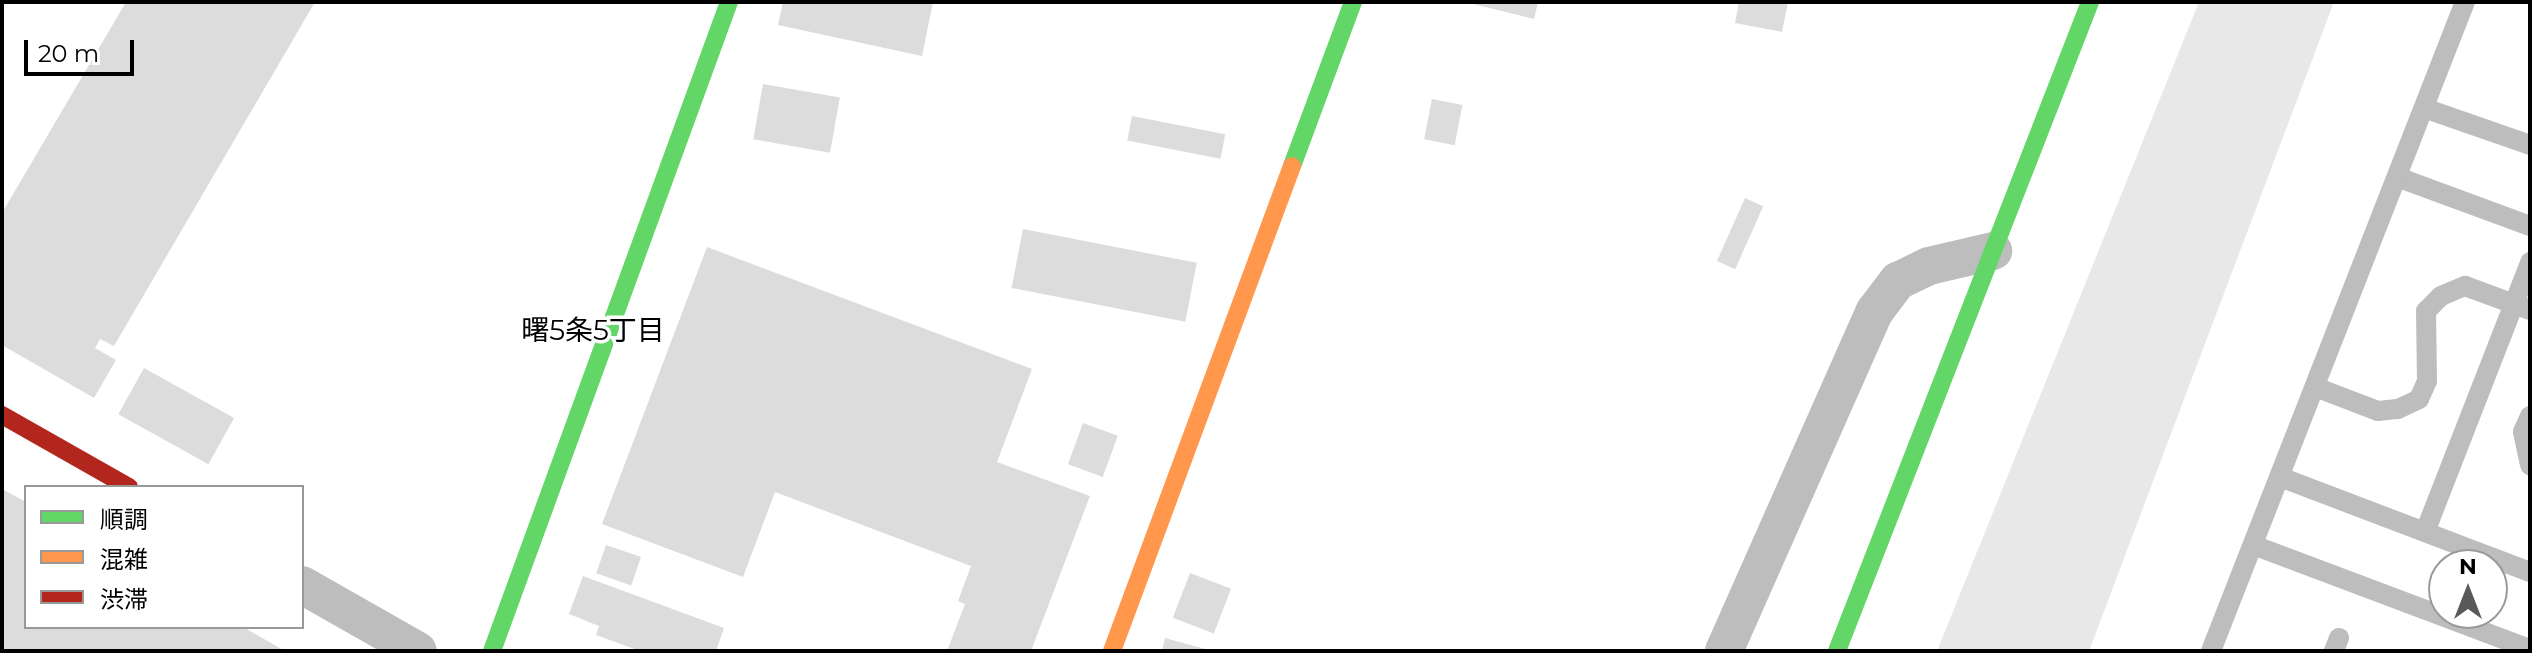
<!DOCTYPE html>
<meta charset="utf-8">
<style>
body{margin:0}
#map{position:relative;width:2532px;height:653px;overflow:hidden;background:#fff;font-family:Montserrat,"Noto Sans JP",sans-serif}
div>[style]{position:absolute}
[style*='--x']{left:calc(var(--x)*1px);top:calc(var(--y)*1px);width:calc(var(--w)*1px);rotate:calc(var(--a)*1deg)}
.green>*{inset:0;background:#e8e8e8}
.building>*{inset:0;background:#dcdcdc;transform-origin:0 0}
.lane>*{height:20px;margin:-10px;padding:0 10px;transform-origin:10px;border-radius:10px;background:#bdbdbd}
.street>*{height:38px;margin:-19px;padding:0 19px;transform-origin:19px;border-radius:19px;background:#bdbdbd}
.fast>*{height:18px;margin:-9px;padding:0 9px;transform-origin:9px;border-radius:9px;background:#63d668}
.slow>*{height:18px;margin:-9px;padding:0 9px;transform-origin:9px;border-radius:9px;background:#ff974d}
.jam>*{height:18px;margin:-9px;padding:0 9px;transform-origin:9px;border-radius:9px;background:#b3261e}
span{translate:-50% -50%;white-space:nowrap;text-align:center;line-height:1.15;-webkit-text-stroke:7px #fff;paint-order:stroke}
.neighbourhood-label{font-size:28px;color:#000}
.frame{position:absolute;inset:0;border:4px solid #000;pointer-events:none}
.legend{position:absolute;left:24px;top:485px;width:280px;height:144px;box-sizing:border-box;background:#fff;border:2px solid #999;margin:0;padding:10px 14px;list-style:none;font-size:24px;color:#000}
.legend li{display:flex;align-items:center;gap:16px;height:40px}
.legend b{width:40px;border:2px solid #999}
.north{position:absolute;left:2428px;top:549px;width:80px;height:80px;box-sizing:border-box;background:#fff;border:2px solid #999;border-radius:50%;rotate:0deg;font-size:22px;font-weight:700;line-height:32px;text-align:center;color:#000}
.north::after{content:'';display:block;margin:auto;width:28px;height:36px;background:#595959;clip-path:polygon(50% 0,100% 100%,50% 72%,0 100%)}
.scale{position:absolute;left:24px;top:40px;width:110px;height:36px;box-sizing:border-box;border:4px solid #000;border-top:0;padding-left:10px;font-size:24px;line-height:28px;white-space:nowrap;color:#000;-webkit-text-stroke:6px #fff;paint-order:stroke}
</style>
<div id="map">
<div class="green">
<i style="clip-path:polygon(2199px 2px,2334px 2px,2089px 651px,1937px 651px)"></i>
</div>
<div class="building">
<i style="clip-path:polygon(126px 2px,315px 2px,114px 346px,100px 339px,95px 348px,116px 360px,94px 398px,2px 345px,2px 213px)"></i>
<i style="clip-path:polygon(783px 2px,933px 2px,922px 56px,778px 25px)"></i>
<i style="clip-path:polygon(1465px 2px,1538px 2px,1534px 19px)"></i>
<i style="clip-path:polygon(1739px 2px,1788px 2px,1782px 32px,1735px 23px)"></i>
<i style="left:763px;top:84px;width:78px;height:56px;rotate:10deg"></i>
<i style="left:1432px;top:99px;width:31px;height:41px;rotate:11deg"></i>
<i style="left:1132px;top:116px;width:95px;height:25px;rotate:11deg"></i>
<i style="left:1745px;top:198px;width:20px;height:69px;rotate:24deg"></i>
<i style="left:1023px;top:229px;width:177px;height:60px;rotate:11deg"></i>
<i style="clip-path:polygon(707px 247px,1032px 369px,997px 462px,1090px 496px,1031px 651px,947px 651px,965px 604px,958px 601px,971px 566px,775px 492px,743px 577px,602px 524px)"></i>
<i style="left:144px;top:368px;width:103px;height:53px;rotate:29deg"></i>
<i style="left:1083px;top:423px;width:37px;height:44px;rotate:20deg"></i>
<i style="clip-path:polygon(2px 489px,26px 502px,26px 627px,243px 627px,285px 651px,2px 651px)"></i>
<i style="left:606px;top:545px;width:37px;height:30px;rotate:19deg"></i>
<i style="left:1190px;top:573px;width:44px;height:48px;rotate:21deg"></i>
<i style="clip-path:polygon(583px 576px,724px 628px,716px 651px,640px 651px,596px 635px,599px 626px,569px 614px)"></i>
<i style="clip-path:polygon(1165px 638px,1209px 650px,1209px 651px,1162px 651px)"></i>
</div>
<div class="lane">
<i style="--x:2424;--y:108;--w:112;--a:19.2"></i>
<i style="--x:2397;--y:177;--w:142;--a:20.2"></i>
<i style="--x:2315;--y:387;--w:67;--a:20.9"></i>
<i style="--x:2378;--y:411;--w:20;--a:-6"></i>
<i style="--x:2398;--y:409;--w:23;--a:-25"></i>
<i style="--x:2419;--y:399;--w:20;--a:-66"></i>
<i style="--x:2427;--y:381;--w:70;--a:-90.8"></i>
<i style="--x:2426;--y:311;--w:21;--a:-45"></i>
<i style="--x:2441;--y:296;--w:26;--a:-23"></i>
<i style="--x:2465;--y:286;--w:69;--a:20.3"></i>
<i style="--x:2530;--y:416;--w:17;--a:114"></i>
<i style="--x:2523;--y:432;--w:34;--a:78"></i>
<i style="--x:2280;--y:477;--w:267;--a:20.8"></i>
<i style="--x:2425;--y:532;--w:290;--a:-68.7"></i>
<i style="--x:2253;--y:545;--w:296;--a:20.6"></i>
<i style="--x:2211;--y:651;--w:697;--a:-68.63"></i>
<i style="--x:2334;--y:651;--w:14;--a:-69"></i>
</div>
<div class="street">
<i style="--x:302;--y:585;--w:133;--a:29.6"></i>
<i style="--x:1724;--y:651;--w:372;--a:-66.1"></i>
<i style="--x:1875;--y:311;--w:38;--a:-53"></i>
<i style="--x:1898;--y:281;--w:34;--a:-26"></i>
<i style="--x:1929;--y:266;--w:66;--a:-13.2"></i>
</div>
<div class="fast">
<i style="--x:1292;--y:166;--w:175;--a:-69.6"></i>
<i style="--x:492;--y:651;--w:691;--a:-69.94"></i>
<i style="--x:1837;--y:651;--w:697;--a:-68.7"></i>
</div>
<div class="slow">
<i style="--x:1112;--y:651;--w:517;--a:-69.64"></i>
</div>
<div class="jam">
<i style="--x:2;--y:415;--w:146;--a:29.6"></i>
</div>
<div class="neighbourhood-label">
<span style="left:593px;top:330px">曙5条5丁目</span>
</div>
<div class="frame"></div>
<ul class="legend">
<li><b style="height:10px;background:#63d668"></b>順調</li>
<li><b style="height:10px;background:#ff974d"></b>混雑</li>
<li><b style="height:10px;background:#b3261e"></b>渋滞</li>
</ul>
<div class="north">N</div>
<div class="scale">20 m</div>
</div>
